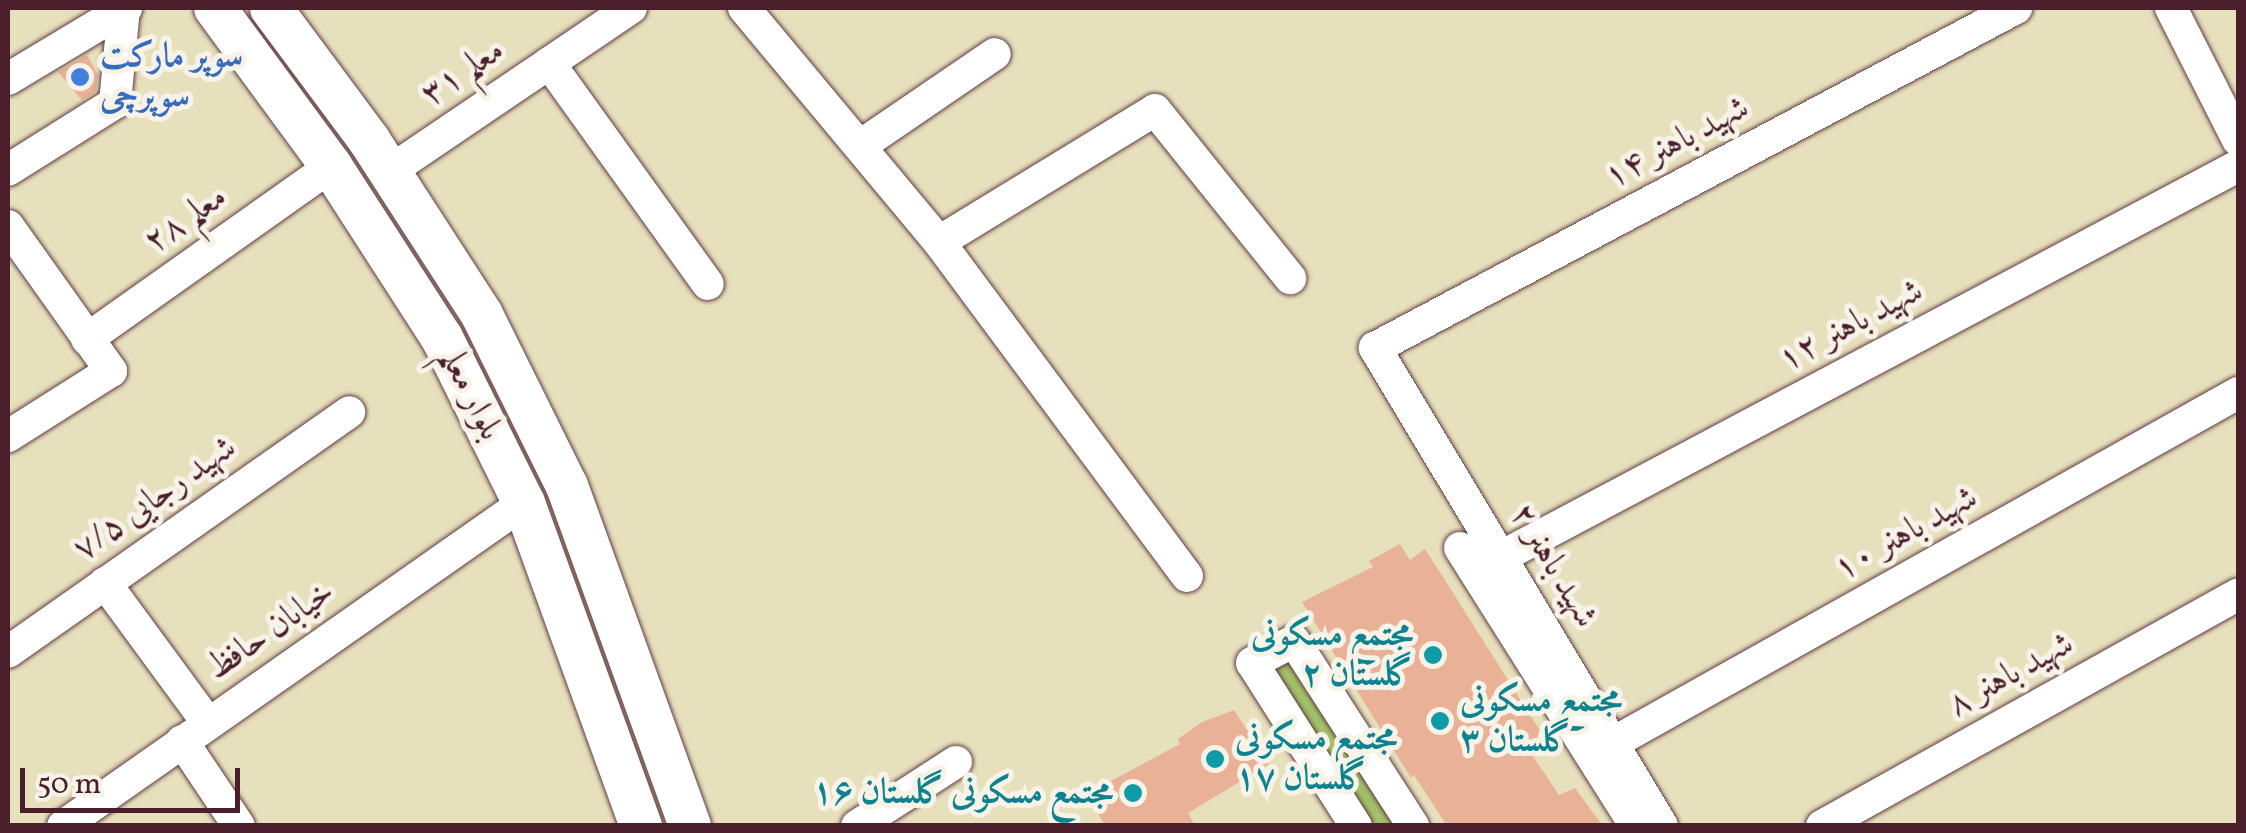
<!DOCTYPE html>
<meta charset="utf-8">
<style>
body{margin:0}
#map{position:relative;width:2246px;height:833px;overflow:hidden;background:#e7e0bd;font-family:Vollkorn,Amiri,serif}
div>[style]{position:absolute}
[style*='--x']{left:calc(var(--x)*1px);top:calc(var(--y)*1px);width:calc(var(--w)*1px);rotate:calc(var(--a)*1deg)}
.green>*{inset:0;background:#a3c26b}
.building>*{inset:0;background:#e9b296}
.roads{filter:drop-shadow(0 0 2px #623c41) drop-shadow(0 0 2px #623c41)}
.minor>*{height:32px;margin:-16px;padding:0 16px;transform-origin:16px;border-radius:16px;background:#fff}
.major>*{height:42px;margin:-21px;padding:0 21px;transform-origin:21px;border-radius:21px;background:#fff}
.dots>*{width:28px;height:28px;translate:-50% -50%;box-sizing:border-box;border:5px solid #f7f3e8;border-radius:50%}
span{translate:-50% -50%;white-space:nowrap;text-align:center;line-height:1.15;-webkit-text-stroke:10px #f7f3e8;paint-order:stroke}
.shop-label{font-size:35px;color:#366cbe;font-weight:700}
.left{translate:0 -50%;text-align:left}
.street-label{font-size:35px;color:#4a1f2b}
.culture-label{font-size:35px;color:#0d838f;font-weight:700}
.right{translate:-100% -50%;text-align:right}
.frame{position:absolute;inset:0;border:10px solid #4a1f2b;pointer-events:none}
.scale{position:absolute;left:20px;top:768px;width:220px;height:45px;box-sizing:border-box;border:5px solid #4a1f2b;border-top:0;padding-left:12px;font-size:30px;line-height:35px;white-space:nowrap;color:#4a1f2b;-webkit-text-stroke:8px #f7f3e8;paint-order:stroke}
</style>
<div id="map">
<div class="green">
<i style="clip-path:polygon(1293px 646px,1408px 825px,1360px 825px,1258px 665px)"></i>
</div>
<div class="building">
<i style="clip-path:polygon(87px 55px,98px 75px,96px 91px,82px 100px,58px 72px)"></i>
<i style="clip-path:polygon(1400px 544px,1410px 560px,1425px 549px,1443px 577px,1549px 745px,1532px 755px,1559px 795px,1575px 788px,1603px 826px,1447px 826px,1414px 775px,1411px 778px,1302px 602px,1373px 567px,1369px 561px)"></i>
<i style="clip-path:polygon(1234px 710px,1269px 764px,1188px 813px,1195px 826px,1105px 826px,1091px 801px,1102px 795px,1098px 788px,1180px 744px,1178px 739px,1202px 722px)"></i>
</div>
<div class="roads">
<div class="minor">
<i style="--x:744;--y:8;--w:305;--a:50.2"></i>
<i style="--x:939;--y:242;--w:416;--a:53.4"></i>
<i style="--x:2171;--y:8;--w:148;--a:63.1"></i>
<i style="--x:549;--y:63;--w:272;--a:54.3"></i>
<i style="--x:8;--y:79;--w:138;--a:-31"></i>
<i style="--x:860;--y:146;--w:163;--a:-34.3"></i>
<i style="--x:8;--y:170;--w:126;--a:-32.1"></i>
<i style="--x:115;--y:103;--w:95;--a:-84.6"></i>
<i style="--x:390;--y:171;--w:291;--a:-34.1"></i>
<i style="--x:8;--y:226;--w:178;--a:54.6"></i>
<i style="--x:111;--y:371;--w:122;--a:147.7"></i>
<i style="--x:939;--y:242;--w:253;--a:-31.4"></i>
<i style="--x:1155;--y:110;--w:216;--a:51.2"></i>
<i style="--x:87;--y:339;--w:299;--a:-35.3"></i>
<i style="--x:1460;--y:548;--w:329;--a:57.7"></i>
<i style="--x:1501;--y:557;--w:834;--a:-27.95"></i>
<i style="--x:105;--y:583;--w:174;--a:53.7"></i>
<i style="--x:8;--y:652;--w:417;--a:-35.1"></i>
<i style="--x:182;--y:741;--w:102;--a:56.2"></i>
<i style="--x:1613;--y:743;--w:716;--a:-29.25"></i>
<i style="--x:63;--y:826;--w:563;--a:-35.02"></i>
<i style="--x:857;--y:826;--w:118;--a:-32.9"></i>
<i style="--x:1356;--y:826;--w:193;--a:-122.5"></i>
<i style="--x:1252;--y:663;--w:47;--a:-27.6"></i>
<i style="--x:1294;--y:641;--w:220;--a:57.2"></i>
<i style="--x:1662;--y:826;--w:558;--a:-120.98"></i>
<i style="--x:1375;--y:348;--w:726;--a:-27.94"></i>
<i style="--x:1822;--y:826;--w:476;--a:-29.1"></i>
</div>
<div class="major">
<i style="--x:215;--y:8;--w:196;--a:53.7"></i>
<i style="--x:331;--y:166;--w:205;--a:57.2"></i>
<i style="--x:442;--y:338;--w:184;--a:63.6"></i>
<i style="--x:524;--y:503;--w:344;--a:70.1"></i>
<i style="--x:271;--y:8;--w:164;--a:53.4"></i>
<i style="--x:369;--y:140;--w:208;--a:57.1"></i>
<i style="--x:482;--y:315;--w:191;--a:63.6"></i>
<i style="--x:567;--y:486;--w:362;--a:70.1"></i>
</div>
</div>
<div class="dots">
<i style="left:80px;top:77px;background:#3f7fe0"></i>
<i style="left:1433px;top:655px;background:#0f9aa8"></i>
<i style="left:1440px;top:721px;background:#0f9aa8"></i>
<i style="left:1215px;top:759px;background:#0f9aa8"></i>
<i style="left:1133px;top:793px;background:#0f9aa8"></i>
</div>
<div class="shop-label">
<span class="left" style="left:100px;top:77px">سوپر مارکت<br>سوپرچی</span>
</div>
<div class="street-label">
<span style="left:463px;top:73px;rotate:-34deg">معلم ۳۱</span>
<span style="left:1677px;top:143px;rotate:-28deg">شهید باهنر ۱۴</span>
<span style="left:186px;top:220px;rotate:-35deg">معلم ۲۸</span>
<span style="left:1851px;top:326px;rotate:-28deg">شهید باهنر ۱۲</span>
<span style="left:470px;top:394px;rotate:63deg">بلوار معلم</span>
<span style="left:155px;top:499px;rotate:-35deg">شهید رجایی ۷/۵</span>
<span style="left:1906px;top:534px;rotate:-29deg">شهید باهنر ۱۰</span>
<span style="left:1553px;top:566px;rotate:59deg">شهید باهنر ۲</span>
<span style="left:271px;top:631px;rotate:-35deg">خیابان حافظ</span>
<span style="left:2011px;top:675px;rotate:-29deg">شهید باهنر ۸</span>
</div>
<div class="culture-label">
<span class="right" style="left:1413px;top:655px">مجتمع مسکونی<br>گلستان ۲</span>
<span class="left" style="left:1460px;top:721px">مجتمع مسکونی<br>گلستان ۳</span>
<span class="left" style="left:1235px;top:759px">مجتمع مسکونی<br>گلستان ۱۷</span>
<span class="right" style="left:1113px;top:793px">مجتمع مسکونی گلستان ۱۶</span>
</div>
<div class="frame"></div>
<div class="scale">50 m</div>
</div>
